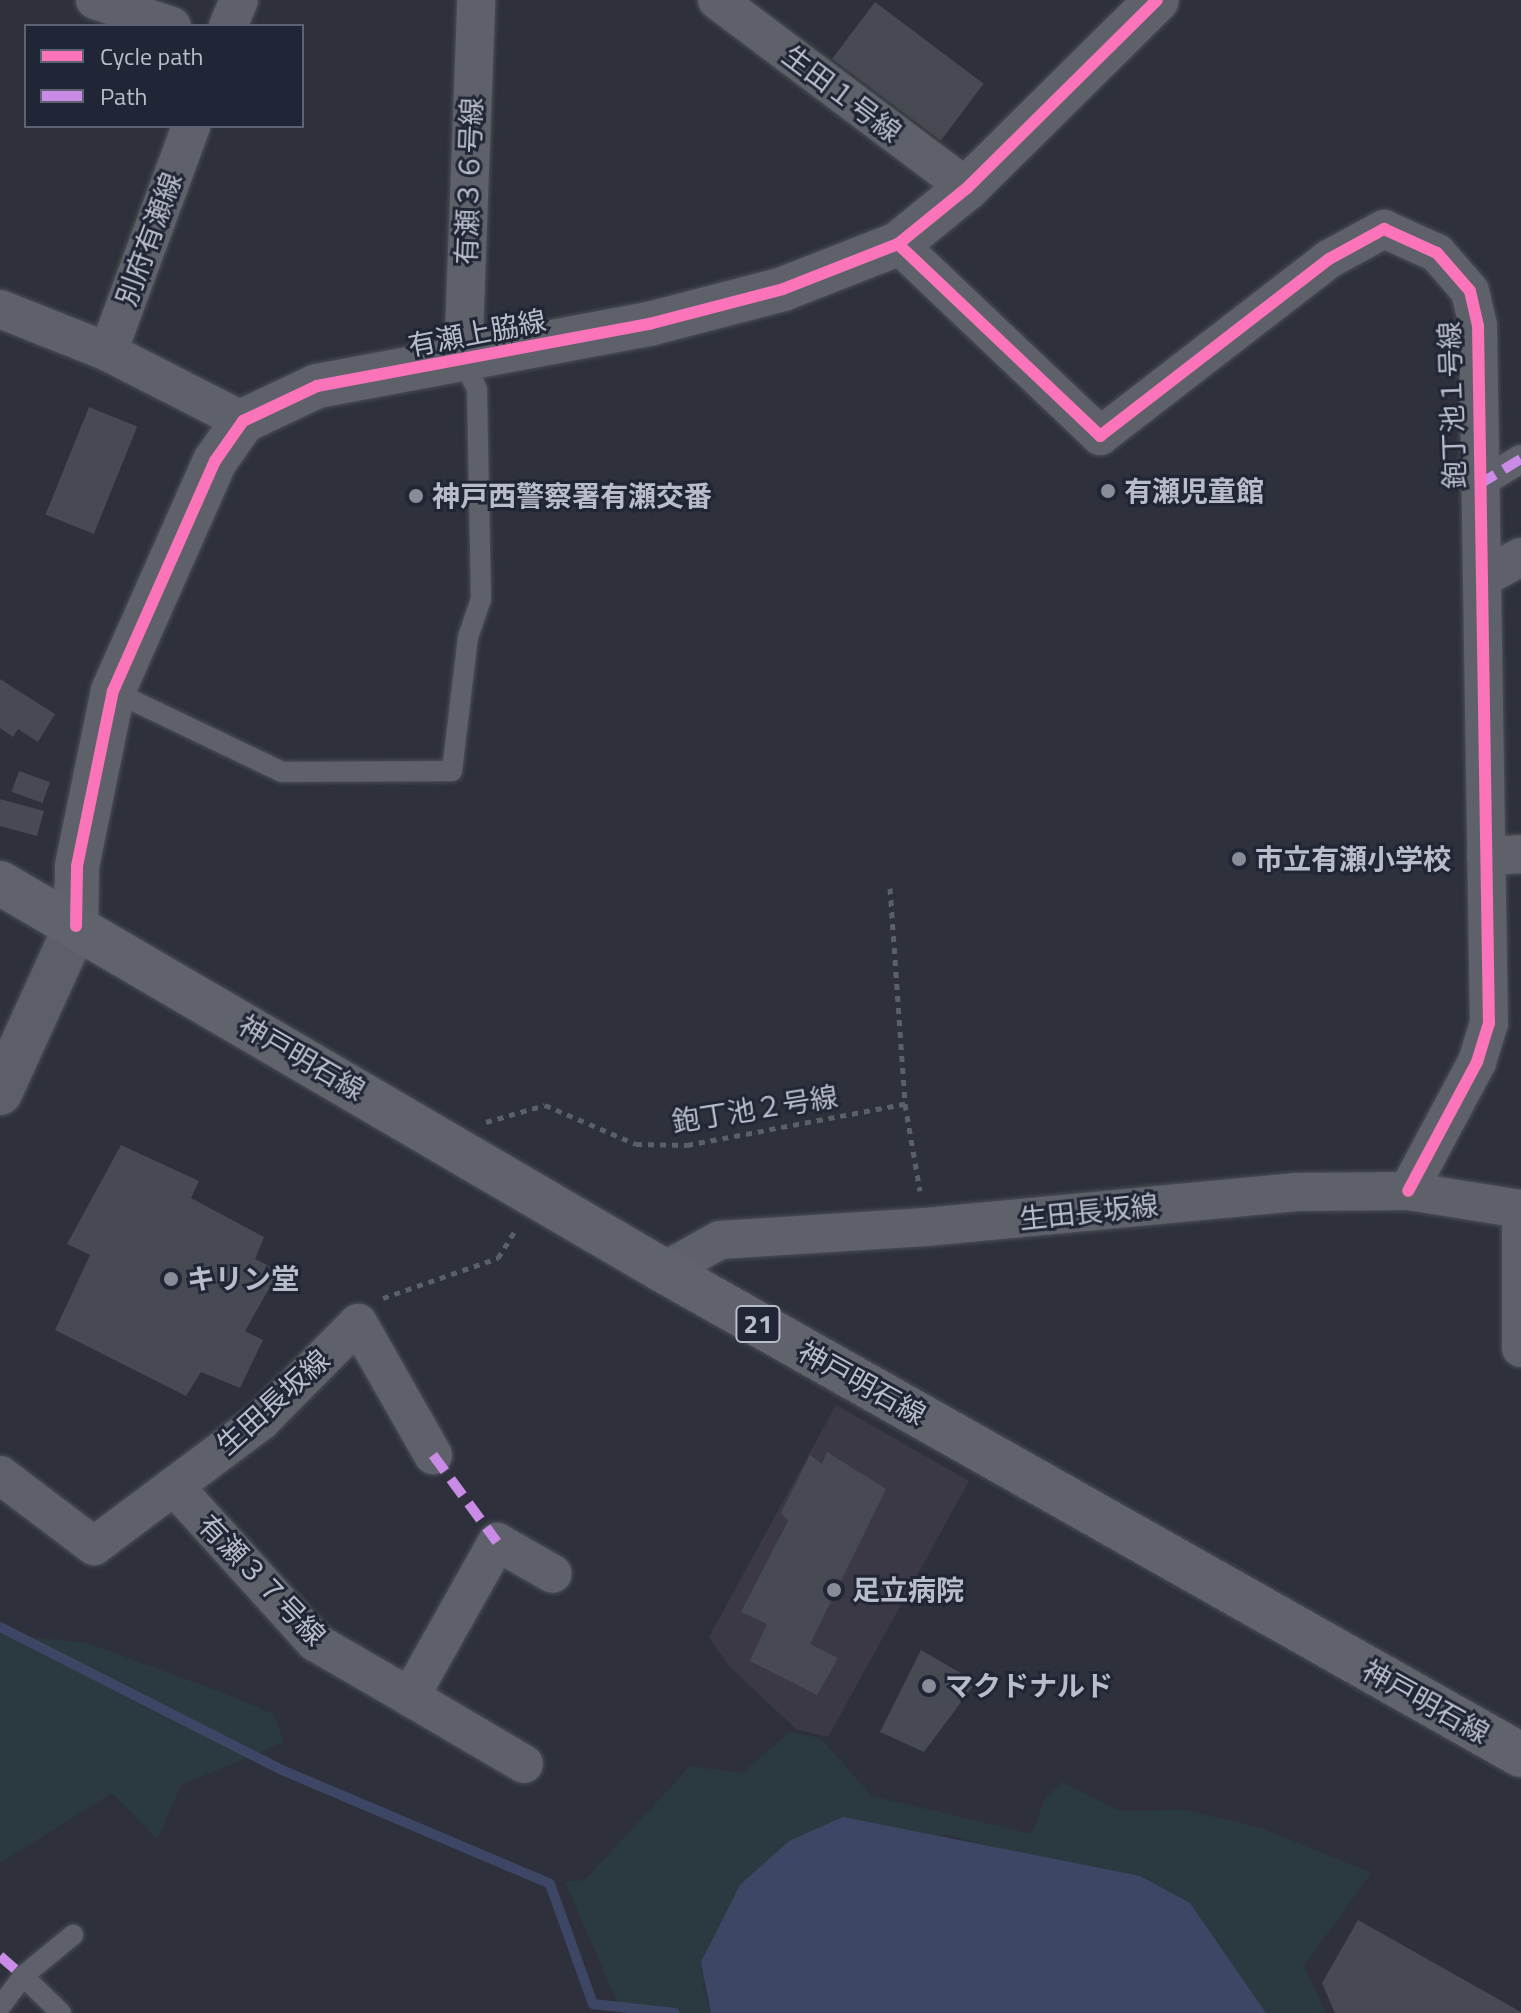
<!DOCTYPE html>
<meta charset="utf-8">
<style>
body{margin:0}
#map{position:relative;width:1521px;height:2013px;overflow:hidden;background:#2e313b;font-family:"Titillium Web","Noto Sans JP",sans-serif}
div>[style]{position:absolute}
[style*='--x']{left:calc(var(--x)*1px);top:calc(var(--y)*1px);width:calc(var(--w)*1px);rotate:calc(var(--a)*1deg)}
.medical>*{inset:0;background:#3c3947}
.green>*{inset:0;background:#2b3a41}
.water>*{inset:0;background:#3d4765}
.stream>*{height:10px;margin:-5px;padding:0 5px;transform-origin:5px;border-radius:5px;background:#3d4765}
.building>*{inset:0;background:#474a52;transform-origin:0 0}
.path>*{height:5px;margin-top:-2.5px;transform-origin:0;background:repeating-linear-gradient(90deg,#5b5f66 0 6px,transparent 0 12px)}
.roads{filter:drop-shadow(0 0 2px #4c4e55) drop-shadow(0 0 2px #4c4e55)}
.service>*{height:20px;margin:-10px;padding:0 10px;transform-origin:10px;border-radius:10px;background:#5e6169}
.pedestrian>*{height:28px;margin:-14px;padding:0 14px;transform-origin:14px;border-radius:14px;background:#5e6169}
.minor>*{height:38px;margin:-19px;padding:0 19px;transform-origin:19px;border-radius:19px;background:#5e6169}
.tertiary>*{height:44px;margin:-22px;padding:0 22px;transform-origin:22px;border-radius:22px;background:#5e6169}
.secondary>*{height:44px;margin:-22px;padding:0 22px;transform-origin:22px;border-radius:22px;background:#5c5f68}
.primary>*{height:44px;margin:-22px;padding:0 22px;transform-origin:22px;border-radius:22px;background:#60636b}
.quiet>*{height:10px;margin-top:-5px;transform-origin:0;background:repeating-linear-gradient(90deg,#ca8be6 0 20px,transparent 0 30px)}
.cycleway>*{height:12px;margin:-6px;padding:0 6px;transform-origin:6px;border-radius:6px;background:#fb73b8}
.dots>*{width:22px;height:22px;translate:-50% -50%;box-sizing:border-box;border:4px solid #212636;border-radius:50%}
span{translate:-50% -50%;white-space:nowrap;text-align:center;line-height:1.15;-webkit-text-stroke:6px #212636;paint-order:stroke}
.shield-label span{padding:2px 6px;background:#212636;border:2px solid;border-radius:6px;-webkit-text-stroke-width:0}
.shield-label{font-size:26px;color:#b9bdcb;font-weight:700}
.street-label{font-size:28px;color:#b9bdcb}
.poi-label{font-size:28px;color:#b9bdcb;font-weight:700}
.left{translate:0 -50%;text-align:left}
.legend{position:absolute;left:24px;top:24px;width:280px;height:104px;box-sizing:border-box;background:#212636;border:2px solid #5e6272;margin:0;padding:10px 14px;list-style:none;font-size:24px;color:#b9bdcb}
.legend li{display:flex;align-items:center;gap:16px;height:40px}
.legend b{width:40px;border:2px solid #5e6272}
</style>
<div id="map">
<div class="medical">
<i style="clip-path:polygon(836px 1405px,969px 1481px,828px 1737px,796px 1729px,728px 1665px,709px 1637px)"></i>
</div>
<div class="green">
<i style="clip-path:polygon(0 1634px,87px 1643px,226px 1694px,273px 1714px,284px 1742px,181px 1785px,157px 1839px,112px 1793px,0 1863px)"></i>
<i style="clip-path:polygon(790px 1732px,820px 1738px,872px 1796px,1032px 1834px,1045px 1798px,1062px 1782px,1120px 1811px,1186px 1810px,1264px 1829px,1371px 1873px,1304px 1966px,1326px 2013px,1266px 2013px,1190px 1903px,946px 1834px,702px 1983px,711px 2013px,622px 2013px,565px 1882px,585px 1880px,690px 1766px,742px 1773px)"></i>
</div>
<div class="water">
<i style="clip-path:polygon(843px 1817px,1140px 1876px,1190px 1903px,1266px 2013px,711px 2013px,701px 1962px,740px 1885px,789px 1841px)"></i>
</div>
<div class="stream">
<i style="--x:0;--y:1627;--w:316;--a:26.9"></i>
<i style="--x:282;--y:1770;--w:291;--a:23"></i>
<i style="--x:550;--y:1884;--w:127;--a:70.3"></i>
<i style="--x:593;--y:2004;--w:82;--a:6.3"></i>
</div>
<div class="building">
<i style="left:875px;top:2px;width:136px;height:71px;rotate:37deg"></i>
<i style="left:89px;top:407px;width:52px;height:116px;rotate:22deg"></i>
<i style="clip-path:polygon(0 679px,55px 714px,38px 742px,18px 729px,13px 737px,0 728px)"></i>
<i style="left:19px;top:771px;width:33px;height:22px;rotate:20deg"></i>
<i style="clip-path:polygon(0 799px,44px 811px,37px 836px,0 826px)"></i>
<i style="clip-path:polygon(121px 1145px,199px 1181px,191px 1198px,264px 1237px,255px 1259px,279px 1271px,245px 1331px,263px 1340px,240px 1388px,201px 1372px,186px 1396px,55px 1330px,90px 1255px,67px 1244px)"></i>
<i style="clip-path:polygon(827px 1452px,886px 1489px,810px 1644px,838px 1658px,817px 1695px,750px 1661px,767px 1624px,741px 1612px,788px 1521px,781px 1513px,810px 1455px,822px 1464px)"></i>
<i style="clip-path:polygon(921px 1650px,976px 1682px,924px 1752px,880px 1732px)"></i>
<i style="clip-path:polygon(1358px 1920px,1521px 2012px,1521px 2013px,1335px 2013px,1322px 1983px)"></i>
</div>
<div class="path">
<i style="--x:890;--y:888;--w:217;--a:86"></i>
<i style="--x:486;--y:1122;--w:61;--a:-16.1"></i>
<i style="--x:545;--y:1105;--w:99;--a:23.2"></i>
<i style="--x:636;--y:1144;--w:51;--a:1.1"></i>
<i style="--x:687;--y:1145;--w:222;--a:-10.7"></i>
<i style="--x:905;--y:1104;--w:88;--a:80.2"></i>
<i style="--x:383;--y:1298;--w:122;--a:-19.2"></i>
<i style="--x:498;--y:1258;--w:36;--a:-58"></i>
</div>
<div class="roads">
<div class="service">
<i style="--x:113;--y:691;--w:187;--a:25.6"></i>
<i style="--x:282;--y:772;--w:170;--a:-0.3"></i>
<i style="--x:452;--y:771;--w:135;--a:-83.2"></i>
<i style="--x:468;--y:637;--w:40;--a:-71.1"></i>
<i style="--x:481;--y:599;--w:210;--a:-91.1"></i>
<i style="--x:477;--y:389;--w:30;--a:-117"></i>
<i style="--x:23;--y:1976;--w:53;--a:44.2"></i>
<i style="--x:0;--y:2007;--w:39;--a:-53"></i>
<i style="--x:23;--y:1976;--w:65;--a:-39.4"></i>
</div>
<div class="pedestrian">
<i style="--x:1478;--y:485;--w:50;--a:-31.2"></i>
</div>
<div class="minor">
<i style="--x:95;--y:0;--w:81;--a:18.7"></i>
<i style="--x:717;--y:0;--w:313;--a:36.9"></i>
<i style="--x:228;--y:26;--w:28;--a:-67"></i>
<i style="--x:898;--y:244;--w:279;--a:43.5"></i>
<i style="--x:1100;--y:436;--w:289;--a:-37.7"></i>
<i style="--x:1329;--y:259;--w:63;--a:-28.6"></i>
<i style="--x:1384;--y:229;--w:58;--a:24.4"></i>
<i style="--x:1437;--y:253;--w:50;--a:49"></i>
<i style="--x:1470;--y:291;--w:36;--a:77"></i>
<i style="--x:1478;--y:326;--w:697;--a:89.1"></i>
<i style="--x:1489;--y:1023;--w:41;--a:107.1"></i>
<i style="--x:1477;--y:1062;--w:146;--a:118.1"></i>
<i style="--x:0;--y:309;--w:116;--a:21.7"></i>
<i style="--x:108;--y:352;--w:152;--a:27.1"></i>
<i style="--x:108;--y:352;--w:241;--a:-69.8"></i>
<i style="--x:463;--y:362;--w:362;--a:-87.9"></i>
<i style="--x:1484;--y:577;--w:42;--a:-28.4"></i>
<i style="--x:1486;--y:856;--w:35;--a:-3"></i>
<i style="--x:1521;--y:1209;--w:139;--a:90"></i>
<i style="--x:664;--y:1271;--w:64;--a:-29"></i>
<i style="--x:720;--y:1240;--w:206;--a:-3.6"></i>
<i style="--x:926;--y:1227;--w:372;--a:-5.4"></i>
<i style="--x:1296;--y:1192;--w:112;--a:-0.5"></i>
<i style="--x:1408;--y:1191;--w:114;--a:9.1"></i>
<i style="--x:0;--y:1475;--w:118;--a:37.1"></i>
<i style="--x:94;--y:1546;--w:209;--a:-36.8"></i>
<i style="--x:261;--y:1421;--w:138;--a:-45.3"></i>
<i style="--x:358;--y:1323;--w:152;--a:60.4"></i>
<i style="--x:174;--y:1486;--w:210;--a:47.9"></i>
<i style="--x:315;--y:1642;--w:110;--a:30.1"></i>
<i style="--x:410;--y:1697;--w:178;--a:-60.7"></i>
<i style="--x:497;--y:1542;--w:64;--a:29.7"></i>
<i style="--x:410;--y:1697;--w:132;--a:30.4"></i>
</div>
<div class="tertiary">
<i style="--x:76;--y:926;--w:60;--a:-89"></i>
<i style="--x:77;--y:866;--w:179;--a:-78.4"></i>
<i style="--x:113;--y:691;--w:252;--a:-66.1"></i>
<i style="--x:215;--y:461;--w:49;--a:-55"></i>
<i style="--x:243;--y:421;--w:82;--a:-25.3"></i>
<i style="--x:317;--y:386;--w:338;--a:-10.6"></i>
<i style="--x:649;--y:324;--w:138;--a:-14.6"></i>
<i style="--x:783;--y:289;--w:123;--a:-21.4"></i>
<i style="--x:898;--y:244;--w:89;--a:-39.1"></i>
<i style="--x:967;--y:188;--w:267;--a:-44.7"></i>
</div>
<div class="secondary">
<i style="--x:0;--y:1093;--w:183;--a:-65.5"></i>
</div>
<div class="primary">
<i style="--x:0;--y:883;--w:769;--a:30.3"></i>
<i style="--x:664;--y:1271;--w:984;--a:29.46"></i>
</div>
</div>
<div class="quiet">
<i style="--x:1478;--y:485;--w:50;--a:-31.2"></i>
<i style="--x:433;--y:1455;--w:108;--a:53.7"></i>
<i style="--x:0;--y:1956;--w:30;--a:41"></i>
</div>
<div class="cycleway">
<i style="--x:898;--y:244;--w:279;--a:43.5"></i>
<i style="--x:1100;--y:436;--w:289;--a:-37.7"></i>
<i style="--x:1329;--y:259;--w:63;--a:-28.6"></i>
<i style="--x:1384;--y:229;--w:58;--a:24.4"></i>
<i style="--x:1437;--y:253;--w:50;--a:49"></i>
<i style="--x:1470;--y:291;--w:36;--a:77"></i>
<i style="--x:1478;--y:326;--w:697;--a:89.1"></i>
<i style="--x:1489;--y:1023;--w:41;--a:107.1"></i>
<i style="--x:1477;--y:1062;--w:146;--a:118.1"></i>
<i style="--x:76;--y:926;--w:60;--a:-89"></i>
<i style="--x:77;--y:866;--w:179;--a:-78.4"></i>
<i style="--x:113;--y:691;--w:252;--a:-66.1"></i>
<i style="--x:215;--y:461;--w:49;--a:-55"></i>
<i style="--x:243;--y:421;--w:82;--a:-25.3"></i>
<i style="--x:317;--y:386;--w:338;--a:-10.6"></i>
<i style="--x:649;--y:324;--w:138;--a:-14.6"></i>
<i style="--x:783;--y:289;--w:123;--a:-21.4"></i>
<i style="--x:898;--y:244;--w:89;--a:-39.1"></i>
<i style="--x:967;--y:188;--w:267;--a:-44.7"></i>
</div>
<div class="dots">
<i style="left:1108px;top:491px;background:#888c99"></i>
<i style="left:416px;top:496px;background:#888c99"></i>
<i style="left:1239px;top:859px;background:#888c99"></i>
<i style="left:171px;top:1279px;background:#888c99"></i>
<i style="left:834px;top:1590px;background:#888c99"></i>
<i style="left:929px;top:1686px;background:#888c99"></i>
</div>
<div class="shield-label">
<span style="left:758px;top:1324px">21</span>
</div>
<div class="street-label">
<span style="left:842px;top:94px;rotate:37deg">生田１号線</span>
<span style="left:469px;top:181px;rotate:-88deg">有瀬３６号線</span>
<span style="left:149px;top:239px;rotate:-70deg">別府有瀬線</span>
<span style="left:477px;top:333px;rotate:-11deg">有瀬上脇線</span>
<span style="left:1452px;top:405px;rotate:-92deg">鉋丁池１号線</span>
<span style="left:302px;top:1058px;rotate:30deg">神戸明石線</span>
<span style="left:755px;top:1109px;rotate:-9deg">鉋丁池２号線</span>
<span style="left:1089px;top:1212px;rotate:-6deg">生田長坂線</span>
<span style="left:862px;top:1383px;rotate:29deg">神戸明石線</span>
<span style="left:273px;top:1402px;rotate:-42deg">生田長坂線</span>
<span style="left:262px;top:1580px;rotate:46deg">有瀬３７号線</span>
<span style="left:1426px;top:1702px;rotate:29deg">神戸明石線</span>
</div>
<div class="poi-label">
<span class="left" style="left:1124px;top:491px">有瀬児童館</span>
<span class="left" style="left:432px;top:496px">神戸西警察署有瀬交番</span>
<span class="left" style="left:1255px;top:859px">市立有瀬小学校</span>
<span class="left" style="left:187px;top:1279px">キリン堂</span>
<span class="left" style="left:852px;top:1590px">足立病院</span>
<span class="left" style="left:945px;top:1686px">マクドナルド</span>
</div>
<ul class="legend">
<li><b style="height:10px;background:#fb73b8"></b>Cycle path</li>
<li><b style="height:10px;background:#ca8be6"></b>Path</li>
</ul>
</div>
